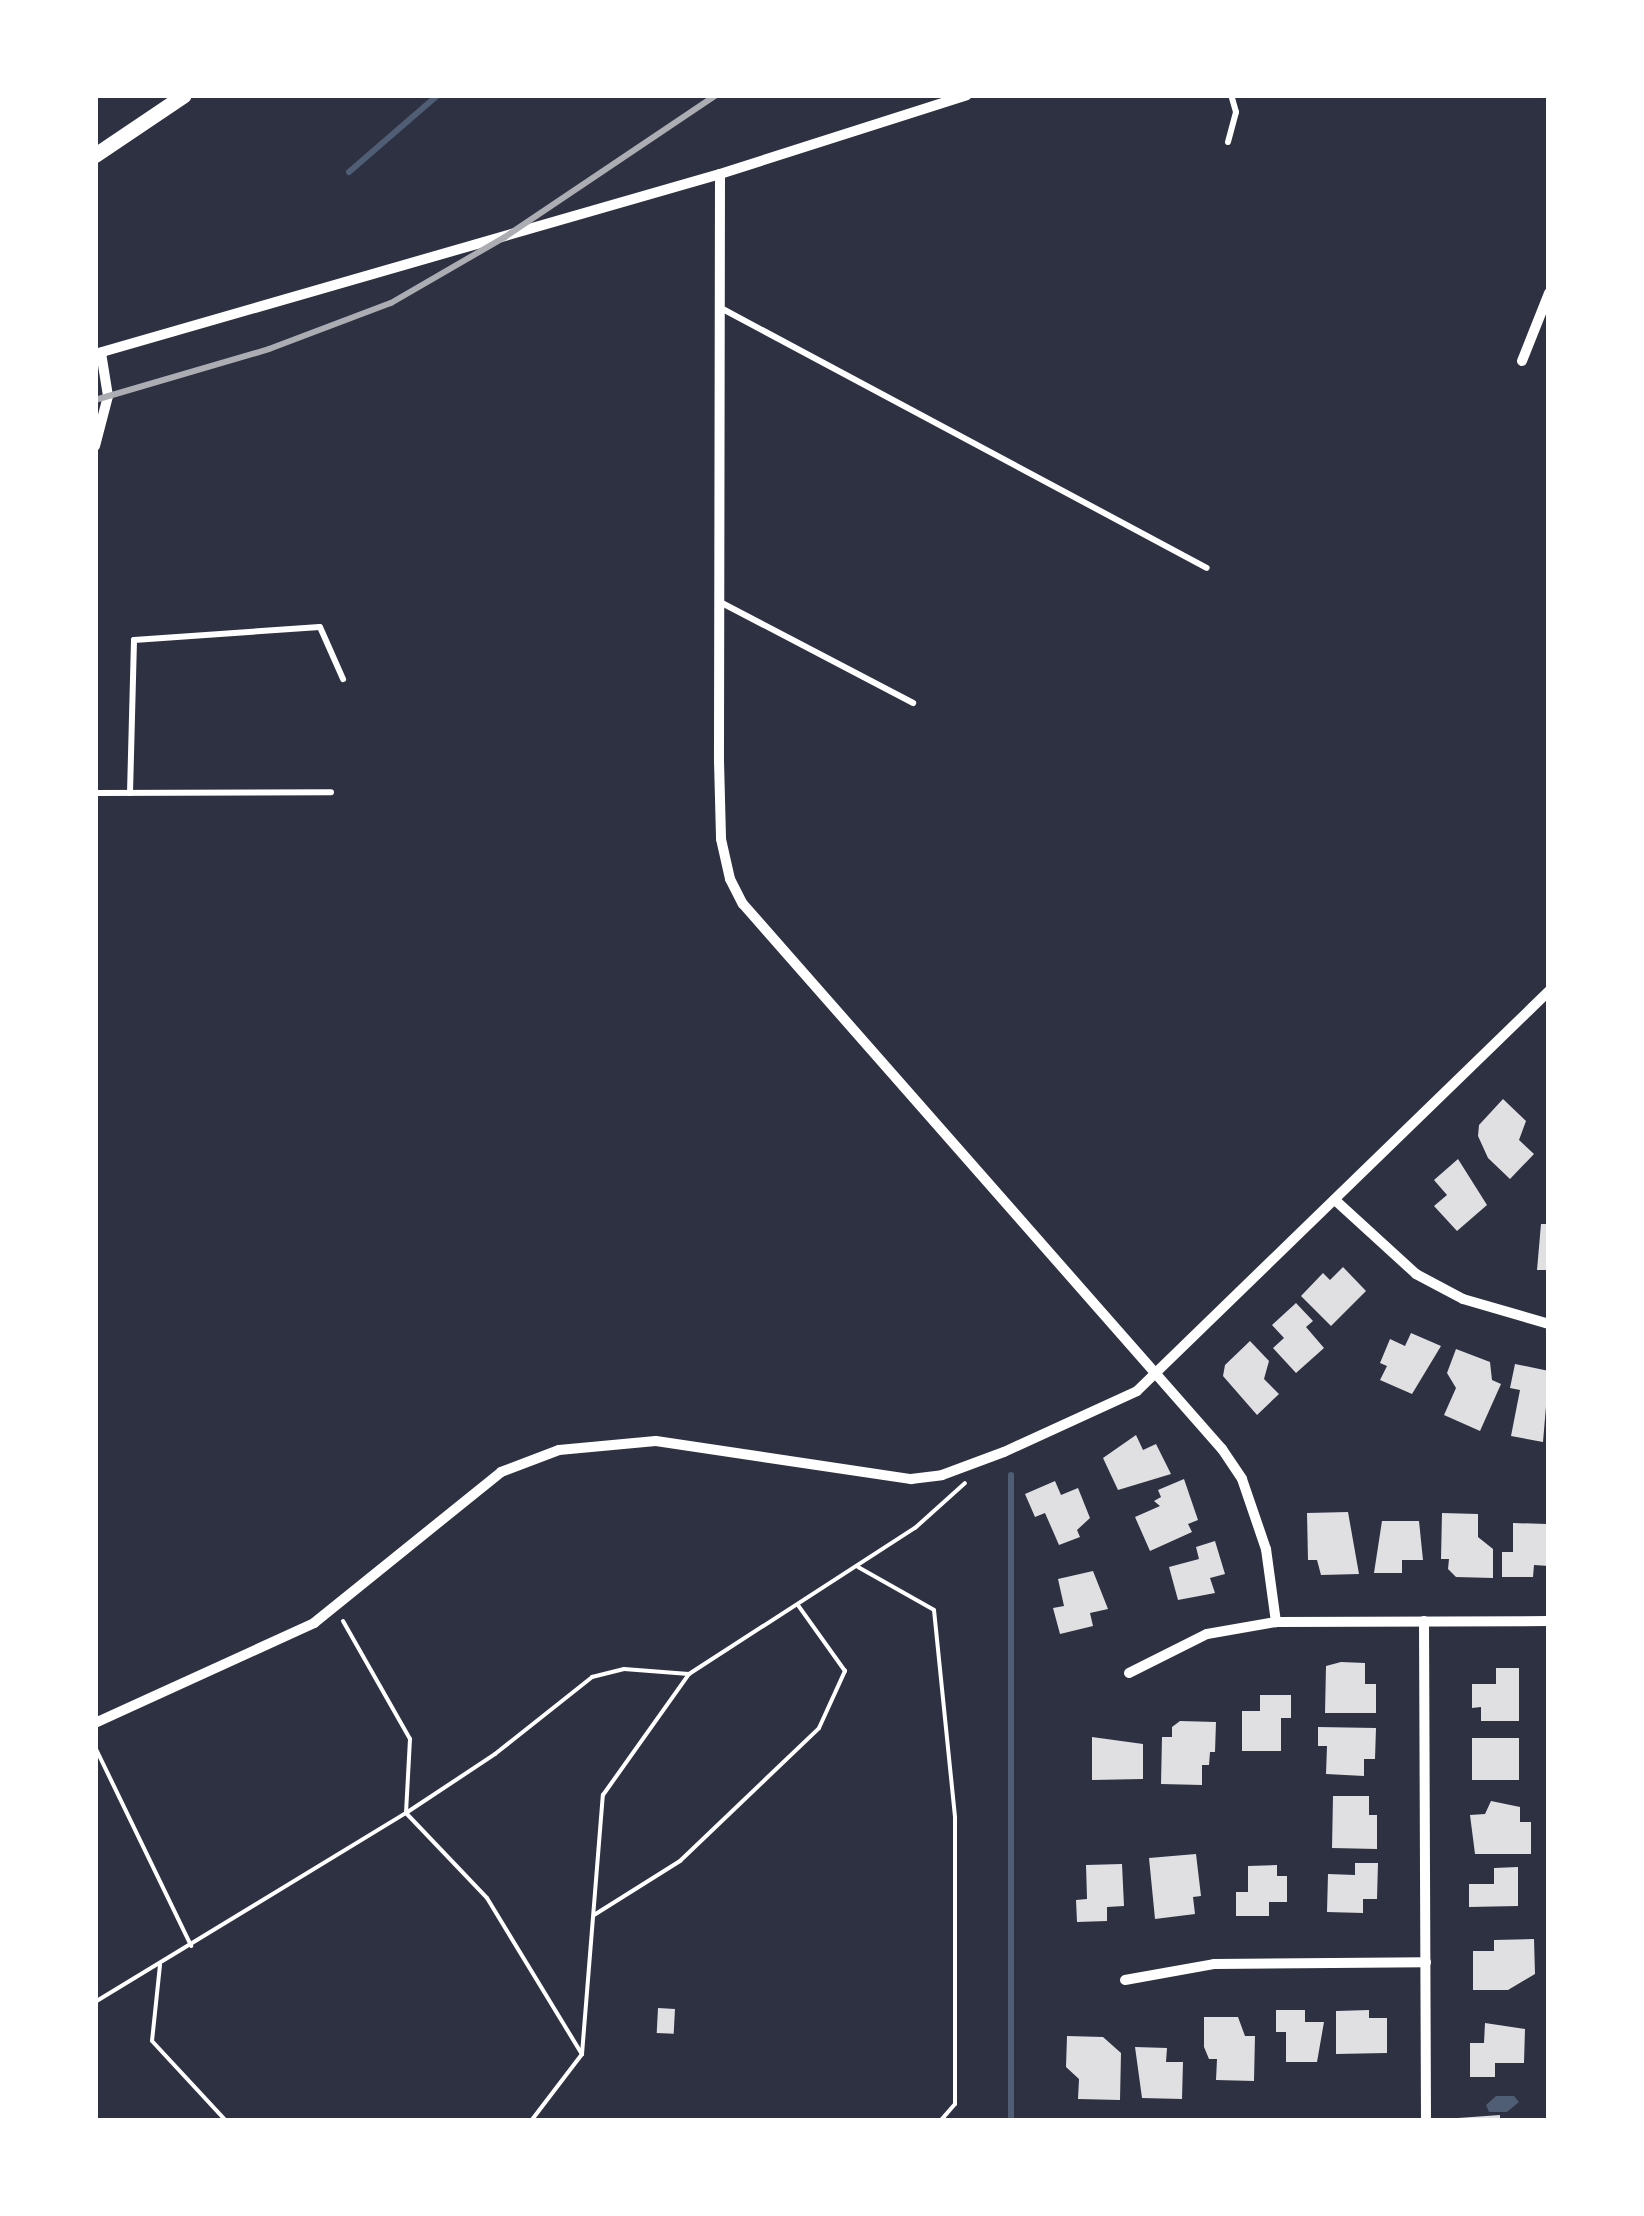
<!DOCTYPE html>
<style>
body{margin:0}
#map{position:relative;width:1644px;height:2216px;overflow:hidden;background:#2d3142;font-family:"Fira Sans Condensed",sans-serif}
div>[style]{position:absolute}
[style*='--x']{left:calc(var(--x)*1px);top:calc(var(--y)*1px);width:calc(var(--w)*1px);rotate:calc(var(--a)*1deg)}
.water>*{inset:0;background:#4f5d75}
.stream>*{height:6px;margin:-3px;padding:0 3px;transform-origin:3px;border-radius:3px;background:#4f5d75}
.building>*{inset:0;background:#e0e0e3;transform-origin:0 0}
.path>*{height:4px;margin:-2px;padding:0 2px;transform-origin:2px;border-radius:2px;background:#fff}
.service>*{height:6px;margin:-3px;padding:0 3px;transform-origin:3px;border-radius:3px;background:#fff}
.minor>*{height:10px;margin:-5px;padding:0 5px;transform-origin:5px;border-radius:5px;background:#fff}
.tertiary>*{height:15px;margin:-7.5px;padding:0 7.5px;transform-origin:7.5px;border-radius:7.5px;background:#fff}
.rail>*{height:6px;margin:-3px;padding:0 3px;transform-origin:3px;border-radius:3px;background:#abadb3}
span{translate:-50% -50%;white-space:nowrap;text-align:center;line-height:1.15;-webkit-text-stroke:9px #fff;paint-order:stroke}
.frame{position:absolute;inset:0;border:98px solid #fff;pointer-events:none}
</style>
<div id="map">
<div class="water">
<i style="clip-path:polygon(1496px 2096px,1514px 2096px,1519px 2102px,1507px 2112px,1489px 2112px,1486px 2105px)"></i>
</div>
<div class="stream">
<i style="--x:349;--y:172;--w:118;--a:-40.9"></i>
<i style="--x:1011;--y:1475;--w:646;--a:90"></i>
</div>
<div class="building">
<i style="clip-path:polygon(1503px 1099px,1526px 1121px,1519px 1140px,1534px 1154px,1510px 1179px,1488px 1158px,1478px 1136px,1479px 1125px)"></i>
<i style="clip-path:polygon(1458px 1159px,1487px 1205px,1457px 1231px,1434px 1206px,1447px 1195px,1434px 1180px)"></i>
<i style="clip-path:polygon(1541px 1224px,1549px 1224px,1549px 1270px,1537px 1270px)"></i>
<i style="clip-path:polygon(1343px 1267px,1366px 1291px,1331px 1326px,1301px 1296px,1323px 1273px,1330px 1280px)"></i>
<i style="clip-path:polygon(1296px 1303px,1313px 1321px,1306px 1327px,1324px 1348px,1296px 1373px,1273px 1348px,1284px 1338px,1272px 1325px)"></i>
<i style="clip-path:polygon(1411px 1333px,1441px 1346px,1412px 1394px,1380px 1380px,1387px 1366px,1380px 1363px,1390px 1339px,1405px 1346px)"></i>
<i style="clip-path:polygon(1250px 1341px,1269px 1361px,1264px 1379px,1279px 1394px,1257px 1415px,1223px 1376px,1225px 1365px)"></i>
<i style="clip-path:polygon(1456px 1349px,1490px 1362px,1492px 1380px,1501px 1384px,1480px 1431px,1444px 1415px,1456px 1388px,1447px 1373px)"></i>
<i style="clip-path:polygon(1515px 1364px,1549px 1371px,1543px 1442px,1511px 1436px,1520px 1390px,1510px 1388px)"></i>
<i style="clip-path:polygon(1136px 1435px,1143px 1450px,1156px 1444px,1171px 1474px,1118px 1490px,1103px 1458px)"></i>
<i style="clip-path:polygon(1184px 1479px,1198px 1520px,1188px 1524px,1192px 1532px,1150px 1551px,1135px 1517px,1160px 1506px,1154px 1501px,1161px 1497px,1158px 1490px)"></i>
<i style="clip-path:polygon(1055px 1481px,1061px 1495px,1078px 1488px,1090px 1518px,1077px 1530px,1080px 1537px,1059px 1545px,1045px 1513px,1035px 1517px,1025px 1494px)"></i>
<i style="clip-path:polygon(1348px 1512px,1359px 1574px,1321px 1575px,1317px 1560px,1308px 1560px,1307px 1513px)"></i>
<i style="clip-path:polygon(1442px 1513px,1478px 1514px,1478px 1537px,1493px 1549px,1493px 1578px,1456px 1577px,1448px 1569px,1449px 1559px,1441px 1559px)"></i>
<i style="clip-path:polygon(1382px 1521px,1419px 1521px,1423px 1560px,1402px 1560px,1402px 1573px,1374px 1573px)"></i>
<i style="clip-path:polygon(1513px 1523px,1547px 1524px,1549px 1566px,1534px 1565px,1533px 1577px,1502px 1577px,1502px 1552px,1513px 1552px)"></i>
<i style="clip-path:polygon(1215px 1541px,1225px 1574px,1210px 1578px,1215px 1593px,1178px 1600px,1169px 1567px,1199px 1559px,1196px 1547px)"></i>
<i style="clip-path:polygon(1093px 1571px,1108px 1609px,1090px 1613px,1093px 1626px,1060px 1634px,1053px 1608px,1064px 1606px,1058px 1579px)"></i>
<i style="clip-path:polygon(1341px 1662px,1365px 1663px,1365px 1684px,1376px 1684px,1376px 1713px,1325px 1713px,1326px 1666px)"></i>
<i style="clip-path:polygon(1496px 1668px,1519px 1668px,1519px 1721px,1481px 1721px,1481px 1707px,1472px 1708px,1472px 1684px,1496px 1684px)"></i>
<i style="clip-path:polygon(1260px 1695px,1291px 1695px,1291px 1718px,1281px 1718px,1281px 1751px,1242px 1751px,1242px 1711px,1260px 1711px)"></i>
<i style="clip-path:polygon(1180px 1721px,1216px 1722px,1215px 1752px,1210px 1752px,1209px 1765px,1202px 1765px,1202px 1785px,1161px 1784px,1162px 1737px,1172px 1737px,1172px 1727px)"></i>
<i style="clip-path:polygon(1318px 1727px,1376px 1728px,1375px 1759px,1364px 1759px,1364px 1776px,1326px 1774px,1327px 1746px,1318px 1746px)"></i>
<i style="clip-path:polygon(1092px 1737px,1143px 1744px,1143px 1779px,1092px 1780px)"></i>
<i style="left:1472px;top:1738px;width:47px;height:42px"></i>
<i style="clip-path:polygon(1333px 1796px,1369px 1796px,1369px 1815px,1377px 1815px,1377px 1849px,1332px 1848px)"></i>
<i style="clip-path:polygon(1491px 1801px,1520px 1807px,1520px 1822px,1531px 1822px,1531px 1854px,1475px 1854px,1470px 1815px,1485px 1814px)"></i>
<i style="clip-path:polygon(1196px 1854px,1201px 1896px,1193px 1897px,1195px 1914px,1155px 1919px,1149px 1858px)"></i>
<i style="clip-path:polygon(1355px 1863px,1378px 1863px,1377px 1899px,1363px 1899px,1363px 1913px,1327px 1912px,1328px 1874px,1355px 1875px)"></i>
<i style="clip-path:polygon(1122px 1864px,1124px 1906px,1107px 1907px,1107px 1921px,1077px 1922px,1076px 1900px,1087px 1899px,1086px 1865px)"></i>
<i style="clip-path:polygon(1277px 1865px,1277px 1876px,1287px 1876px,1287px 1902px,1269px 1902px,1269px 1916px,1236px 1916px,1236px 1892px,1248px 1892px,1248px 1866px)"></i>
<i style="clip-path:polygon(1518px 1867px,1518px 1906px,1469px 1907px,1469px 1884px,1494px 1884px,1494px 1868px)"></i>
<i style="clip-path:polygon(1534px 1939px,1535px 1974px,1508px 1990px,1473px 1990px,1473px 1951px,1494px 1951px,1494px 1940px)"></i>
<i style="left:658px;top:2008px;width:17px;height:25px;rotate:3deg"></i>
<i style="clip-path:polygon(1276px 2010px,1305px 2010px,1305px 2022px,1324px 2022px,1317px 2062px,1286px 2062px,1286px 2032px,1276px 2032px)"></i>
<i style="clip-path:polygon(1369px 2010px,1369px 2018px,1387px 2018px,1387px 2053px,1336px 2054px,1336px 2011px)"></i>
<i style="clip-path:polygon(1204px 2017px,1238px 2017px,1245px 2036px,1255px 2036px,1254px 2081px,1216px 2080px,1217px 2059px,1209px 2059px,1204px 2047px)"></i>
<i style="clip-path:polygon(1485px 2023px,1525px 2029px,1524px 2063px,1495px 2063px,1495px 2077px,1470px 2077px,1470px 2043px,1484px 2043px)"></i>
<i style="clip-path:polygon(1067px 2036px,1103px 2037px,1121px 2053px,1120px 2100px,1078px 2099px,1079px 2079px,1066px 2067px)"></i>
<i style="clip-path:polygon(1135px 2047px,1167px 2048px,1166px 2062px,1183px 2062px,1182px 2099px,1142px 2098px)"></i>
<i style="clip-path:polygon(1500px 2115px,1500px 2121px,1458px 2121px,1458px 2118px)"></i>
</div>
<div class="path">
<i style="--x:858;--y:1567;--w:87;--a:29.5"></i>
<i style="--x:934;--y:1610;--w:209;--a:84.2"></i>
<i style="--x:955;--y:1818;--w:286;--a:90"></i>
<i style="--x:955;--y:2104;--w:23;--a:131"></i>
<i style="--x:343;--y:1621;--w:136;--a:60.4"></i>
<i style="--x:410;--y:1739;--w:74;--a:93.1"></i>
<i style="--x:406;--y:1813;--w:117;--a:46.4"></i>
<i style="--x:487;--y:1898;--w:183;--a:58.7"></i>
<i style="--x:95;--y:1747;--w:221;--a:64.2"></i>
<i style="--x:594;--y:1915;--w:102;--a:-32.1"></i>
<i style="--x:680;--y:1861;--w:192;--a:-43.7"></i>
<i style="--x:819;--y:1728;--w:63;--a:-65.5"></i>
<i style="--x:845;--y:1671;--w:81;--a:-125.5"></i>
<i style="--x:160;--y:1965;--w:76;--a:96"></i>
<i style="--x:152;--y:2041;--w:109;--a:47.2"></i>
<i style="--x:95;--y:2002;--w:364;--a:-31.3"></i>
<i style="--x:406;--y:1813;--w:107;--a:-33.5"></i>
<i style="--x:495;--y:1754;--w:124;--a:-38.4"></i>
<i style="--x:592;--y:1677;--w:33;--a:-14"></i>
<i style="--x:624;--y:1669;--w:65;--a:4.4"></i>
<i style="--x:689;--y:1674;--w:269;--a:-32.9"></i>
<i style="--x:915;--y:1528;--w:67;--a:-42"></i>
<i style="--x:531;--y:2121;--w:84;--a:-52.7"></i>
<i style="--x:582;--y:2054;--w:260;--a:-85.4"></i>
<i style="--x:603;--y:1795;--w:148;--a:-54.6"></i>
</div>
<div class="service">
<i style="--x:1228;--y:142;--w:31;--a:-75"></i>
<i style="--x:1236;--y:112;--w:18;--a:-106"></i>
<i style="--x:719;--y:307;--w:553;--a:28.14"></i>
<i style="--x:720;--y:602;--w:218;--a:27.6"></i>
<i style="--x:95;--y:793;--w:236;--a:-0.2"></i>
<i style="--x:130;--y:793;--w:153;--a:-88.5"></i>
<i style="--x:134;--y:640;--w:186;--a:-4"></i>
<i style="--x:320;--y:627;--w:57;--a:66.1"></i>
</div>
<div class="minor">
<i style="--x:720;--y:174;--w:587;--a:90.1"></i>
<i style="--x:719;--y:761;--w:78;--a:88.5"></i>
<i style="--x:721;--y:839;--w:41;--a:77.3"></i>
<i style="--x:730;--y:879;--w:28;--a:63"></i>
<i style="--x:743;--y:904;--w:726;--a:48.69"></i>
<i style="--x:1222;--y:1449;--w:36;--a:56"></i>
<i style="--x:1242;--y:1479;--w:74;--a:71.1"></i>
<i style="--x:1266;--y:1549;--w:74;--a:82.2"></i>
<i style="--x:95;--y:354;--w:650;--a:-16.07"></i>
<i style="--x:720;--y:174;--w:259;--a:-17.7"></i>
<i style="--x:1522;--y:361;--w:73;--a:-68.3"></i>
<i style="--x:95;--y:446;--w:52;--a:-75.4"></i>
<i style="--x:108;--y:396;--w:44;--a:-99.2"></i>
<i style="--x:1335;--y:1200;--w:110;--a:42.4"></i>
<i style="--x:1416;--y:1274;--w:53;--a:28"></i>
<i style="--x:1463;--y:1299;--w:90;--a:16.2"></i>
<i style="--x:1424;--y:1621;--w:500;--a:89.77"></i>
<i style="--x:1129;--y:1673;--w:87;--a:-26.6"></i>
<i style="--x:1207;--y:1634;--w:70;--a:-9.9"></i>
<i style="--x:1276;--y:1622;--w:273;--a:-0.2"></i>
<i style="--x:95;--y:1723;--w:241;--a:-24.5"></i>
<i style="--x:314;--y:1623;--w:240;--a:-38.9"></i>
<i style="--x:501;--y:1472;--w:62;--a:-20.8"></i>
<i style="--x:559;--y:1450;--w:97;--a:-5.3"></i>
<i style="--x:656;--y:1441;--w:258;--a:8.5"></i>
<i style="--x:911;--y:1479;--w:31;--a:-7"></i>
<i style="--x:942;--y:1475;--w:66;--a:-20.4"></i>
<i style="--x:1004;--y:1452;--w:146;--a:-24.6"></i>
<i style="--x:1137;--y:1391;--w:574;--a:-44.15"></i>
<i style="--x:1125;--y:1980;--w:90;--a:-10.2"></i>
<i style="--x:1214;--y:1964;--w:212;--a:-0.5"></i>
</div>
<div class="tertiary">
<i style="--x:95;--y:155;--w:107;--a:-34"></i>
</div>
<div class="rail">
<i style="--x:95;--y:400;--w:181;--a:-16.3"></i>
<i style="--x:269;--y:349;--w:130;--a:-20.7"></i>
<i style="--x:391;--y:303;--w:132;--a:-30.1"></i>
<i style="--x:505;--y:237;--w:254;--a:-33.9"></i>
</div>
<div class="frame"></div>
</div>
